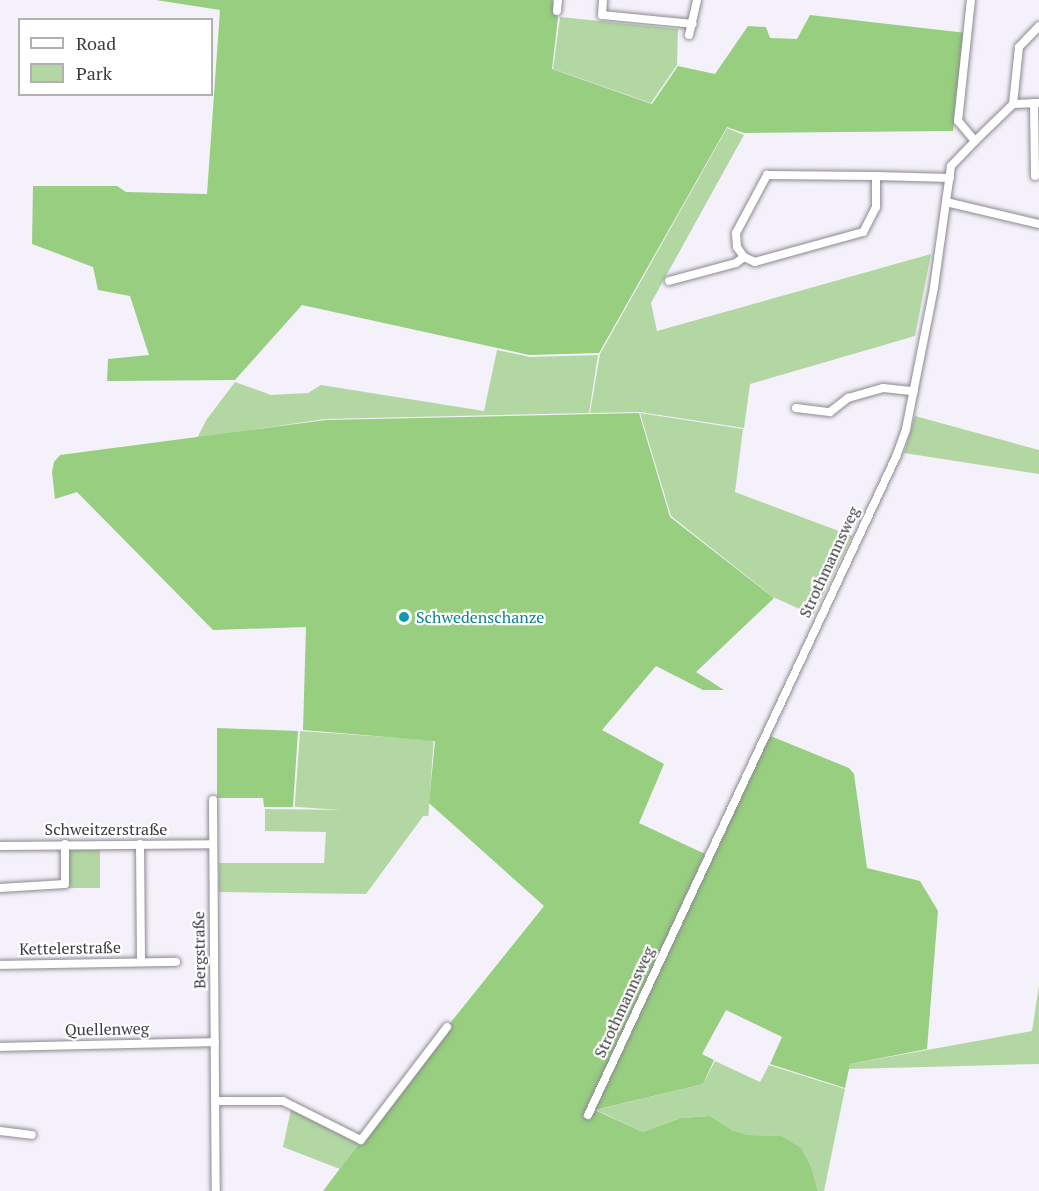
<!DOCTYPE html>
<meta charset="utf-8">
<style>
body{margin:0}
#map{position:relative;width:1039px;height:1191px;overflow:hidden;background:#f4f1fa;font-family:"PT Serif",serif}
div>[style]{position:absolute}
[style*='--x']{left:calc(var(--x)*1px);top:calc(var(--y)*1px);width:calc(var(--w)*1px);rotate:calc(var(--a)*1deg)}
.green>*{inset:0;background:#b3d7a3;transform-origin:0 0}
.forest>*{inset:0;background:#97ce7f}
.roads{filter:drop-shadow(0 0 2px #8c8991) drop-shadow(0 0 2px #8c8991)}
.minor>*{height:8px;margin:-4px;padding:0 4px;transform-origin:4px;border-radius:4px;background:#fff}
.dots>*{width:16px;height:16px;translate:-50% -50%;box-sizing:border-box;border:3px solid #fff;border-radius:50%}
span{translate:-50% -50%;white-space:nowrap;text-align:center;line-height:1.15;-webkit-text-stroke:4.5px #fff;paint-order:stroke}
.street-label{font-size:16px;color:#3c3b3e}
.culture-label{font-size:16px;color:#0d838f}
.left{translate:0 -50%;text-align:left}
.legend{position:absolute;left:18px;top:18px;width:195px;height:78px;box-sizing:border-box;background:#fff;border:2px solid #b1b1b2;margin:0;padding:8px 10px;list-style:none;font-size:18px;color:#3c3b3e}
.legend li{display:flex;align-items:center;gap:12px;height:30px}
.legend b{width:30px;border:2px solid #b1b1b2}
</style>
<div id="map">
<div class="green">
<i style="clip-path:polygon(560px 17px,678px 29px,677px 65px,651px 103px,553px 69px)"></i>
<i style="clip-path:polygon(727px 128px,744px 135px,651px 303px,657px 331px,931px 254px,915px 336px,750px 384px,744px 428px,640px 412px,590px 413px,600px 354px)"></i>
<i style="clip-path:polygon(497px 350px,530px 357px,598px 355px,589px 413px,325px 419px,197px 438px,207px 419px,235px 382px,271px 395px,308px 393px,321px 385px,484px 411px)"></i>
<i style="clip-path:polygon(640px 413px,743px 429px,735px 492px,852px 536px,813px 615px,773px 597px,671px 516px)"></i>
<i style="clip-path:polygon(915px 416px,1039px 450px,1039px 474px,904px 453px)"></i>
<i style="left:300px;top:731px;width:134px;height:76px;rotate:4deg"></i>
<i style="clip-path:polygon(265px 809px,427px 811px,366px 894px,219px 892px,219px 863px,324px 863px,326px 832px,265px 831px)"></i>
<i style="left:68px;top:850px;width:32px;height:38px"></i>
<i style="clip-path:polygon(1039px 985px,1039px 1064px,849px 1069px,850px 1064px,1032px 1031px)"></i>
<i style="clip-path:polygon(715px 1061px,760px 1082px,769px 1065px,845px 1089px,824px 1191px,818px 1191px,812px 1169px,781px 1136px,748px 1135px,732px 1130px,710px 1116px,681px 1118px,643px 1132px,596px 1110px,703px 1084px)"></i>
<i style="clip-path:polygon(291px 1109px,361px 1140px,340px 1169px,283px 1147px)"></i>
</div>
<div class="forest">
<i style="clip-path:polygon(156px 0,552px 0,558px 18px,552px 69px,652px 104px,678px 66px,715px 74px,748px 26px,766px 27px,770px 38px,797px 39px,810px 15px,966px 33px,953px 131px,744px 133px,727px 127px,599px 353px,529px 355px,302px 305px,235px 380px,107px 381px,108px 359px,149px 355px,130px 296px,98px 290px,93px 267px,32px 244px,33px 186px,117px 186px,126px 192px,207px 194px,220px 10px)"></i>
<i style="clip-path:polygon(639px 413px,670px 517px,774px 598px,696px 672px,724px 690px,703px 690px,656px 666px,602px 730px,664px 764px,639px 823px,705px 854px,588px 1107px,643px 1132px,681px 1118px,710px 1116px,732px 1130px,748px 1135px,781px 1136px,801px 1148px,812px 1169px,818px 1191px,323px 1191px,447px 1027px,544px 906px,429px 803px,435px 741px,303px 730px,306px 627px,213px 630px,77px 492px,55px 499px,52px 472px,54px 462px,60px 455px,326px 420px)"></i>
<i style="clip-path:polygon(217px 728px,298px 731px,293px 807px,264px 807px,263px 798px,217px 798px)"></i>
<i style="clip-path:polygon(768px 735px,849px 768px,854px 774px,867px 868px,920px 881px,938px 911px,927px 1049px,850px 1064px,845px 1088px,770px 1064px,782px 1037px,726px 1010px,702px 1054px,714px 1060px,703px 1084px,595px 1110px)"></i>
</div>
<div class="roads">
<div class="minor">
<i style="--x:603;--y:0;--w:15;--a:94"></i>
<i style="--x:602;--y:15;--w:91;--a:5.6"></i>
<i style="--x:557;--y:11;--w:11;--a:-85"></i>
<i style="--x:689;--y:35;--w:36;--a:-77"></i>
<i style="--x:1034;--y:103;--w:73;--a:89.2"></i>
<i style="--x:1013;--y:104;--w:57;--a:-84"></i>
<i style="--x:1019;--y:47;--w:29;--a:-46"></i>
<i style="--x:975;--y:141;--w:53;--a:-44.2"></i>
<i style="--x:1013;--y:104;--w:26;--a:-2"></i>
<i style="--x:876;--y:176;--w:31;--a:90"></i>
<i style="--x:876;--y:207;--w:28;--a:117"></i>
<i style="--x:863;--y:232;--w:112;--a:164.5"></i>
<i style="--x:755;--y:262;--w:12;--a:-156"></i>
<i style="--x:744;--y:257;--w:12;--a:-125"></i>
<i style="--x:737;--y:247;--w:14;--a:-94"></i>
<i style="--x:736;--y:233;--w:66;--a:-61.9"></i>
<i style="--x:767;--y:175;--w:109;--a:0.5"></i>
<i style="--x:876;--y:176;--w:74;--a:1.5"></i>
<i style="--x:946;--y:202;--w:96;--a:13.3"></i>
<i style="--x:669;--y:281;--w:69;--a:-15"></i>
<i style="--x:736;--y:263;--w:10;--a:-37"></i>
<i style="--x:796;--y:408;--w:34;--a:7"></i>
<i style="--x:830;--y:412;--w:23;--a:-38"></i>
<i style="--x:848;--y:398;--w:36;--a:-16"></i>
<i style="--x:883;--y:388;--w:31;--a:6"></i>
<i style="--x:213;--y:800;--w:391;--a:89.6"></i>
<i style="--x:140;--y:844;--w:117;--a:89.5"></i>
<i style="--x:0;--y:846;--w:213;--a:-0.5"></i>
<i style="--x:0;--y:888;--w:65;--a:-3.5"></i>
<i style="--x:65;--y:884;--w:40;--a:-90"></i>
<i style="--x:0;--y:965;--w:176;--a:-1"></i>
<i style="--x:0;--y:1047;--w:215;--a:-1.3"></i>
<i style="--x:216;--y:1101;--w:67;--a:0"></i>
<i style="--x:283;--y:1101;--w:87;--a:26.6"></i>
<i style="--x:361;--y:1140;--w:142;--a:-52.7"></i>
<i style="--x:588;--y:1115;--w:727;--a:-64.92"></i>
<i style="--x:896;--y:457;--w:30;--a:-70"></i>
<i style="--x:906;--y:429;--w:145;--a:-78.8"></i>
<i style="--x:934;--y:287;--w:122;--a:-82"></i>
<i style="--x:951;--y:166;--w:35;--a:-46"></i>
<i style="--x:975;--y:141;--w:26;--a:-130"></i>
<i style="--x:958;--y:121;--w:122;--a:-83.9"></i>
<i style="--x:0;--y:1131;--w:32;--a:7"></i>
</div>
</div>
<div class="dots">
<i style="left:404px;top:617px;background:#0f9aa8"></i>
</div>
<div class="street-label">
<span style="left:829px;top:562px;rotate:-65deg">Strothmannsweg</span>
<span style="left:106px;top:829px">Schweitzerstraße</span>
<span style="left:70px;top:948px;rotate:-1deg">Kettelerstraße</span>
<span style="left:199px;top:950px;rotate:-91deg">Bergstraße</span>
<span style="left:624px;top:1002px;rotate:-65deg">Strothmannsweg</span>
<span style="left:107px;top:1029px;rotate:-1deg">Quellenweg</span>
</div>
<div class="culture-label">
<span class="left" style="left:416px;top:617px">Schwedenschanze</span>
</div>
<ul class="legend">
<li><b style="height:8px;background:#fff"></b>Road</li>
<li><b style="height:16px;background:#b3d7a3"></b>Park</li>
</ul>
</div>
